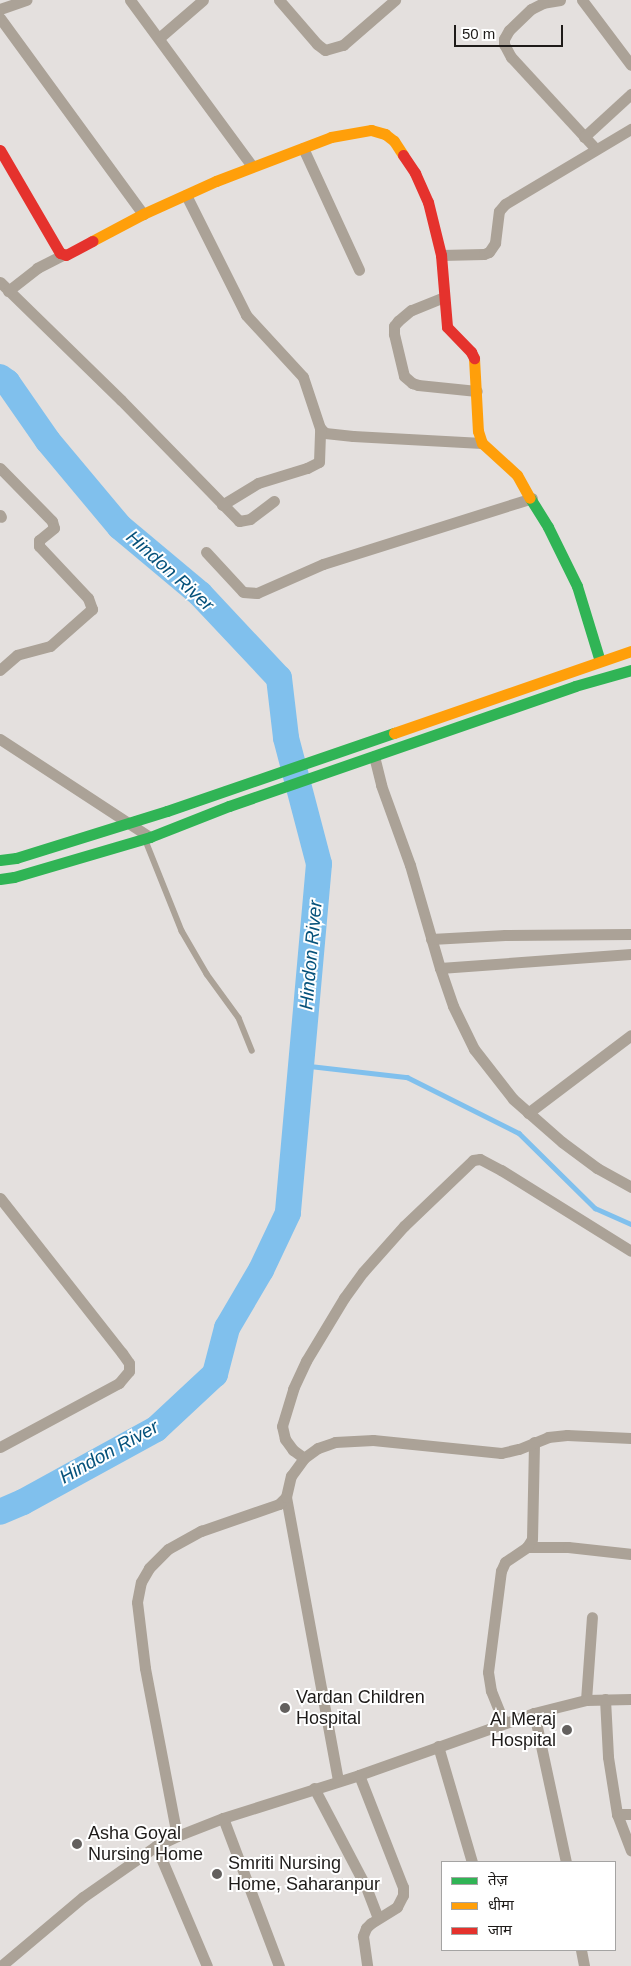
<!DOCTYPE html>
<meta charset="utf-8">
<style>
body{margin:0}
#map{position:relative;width:631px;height:1966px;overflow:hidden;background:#e4e0de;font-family:Arial,"Noto Sans Devanagari",sans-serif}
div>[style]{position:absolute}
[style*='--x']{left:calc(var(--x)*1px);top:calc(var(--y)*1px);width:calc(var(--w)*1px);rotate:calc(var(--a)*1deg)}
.stream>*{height:4.5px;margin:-2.25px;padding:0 2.25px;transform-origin:2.25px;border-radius:2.25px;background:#80c0ed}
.river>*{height:26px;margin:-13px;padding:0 13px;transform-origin:13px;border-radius:13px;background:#80c0ed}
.lane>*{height:5.5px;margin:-2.75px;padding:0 2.75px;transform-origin:2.75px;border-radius:2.75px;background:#aba297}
.street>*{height:11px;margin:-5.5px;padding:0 5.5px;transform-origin:5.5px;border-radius:5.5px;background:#aba297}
.fast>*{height:11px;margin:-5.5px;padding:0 5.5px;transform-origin:5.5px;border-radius:5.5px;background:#30b455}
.slow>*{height:11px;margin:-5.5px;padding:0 5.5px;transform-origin:5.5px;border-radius:5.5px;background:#ff9f0a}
.jam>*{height:11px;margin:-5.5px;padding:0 5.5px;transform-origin:5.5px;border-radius:5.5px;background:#e5322d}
.dots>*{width:14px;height:14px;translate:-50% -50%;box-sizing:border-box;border:2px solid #fff;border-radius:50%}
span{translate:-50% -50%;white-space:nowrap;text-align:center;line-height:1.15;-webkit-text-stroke:4px #fff;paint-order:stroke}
.poi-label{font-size:18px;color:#1e1b19}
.left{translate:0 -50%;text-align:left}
.right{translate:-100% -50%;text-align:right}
.water-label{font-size:19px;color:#06527b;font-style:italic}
.legend{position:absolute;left:441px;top:1861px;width:175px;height:90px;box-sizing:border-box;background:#fff;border:1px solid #a5a4a3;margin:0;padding:6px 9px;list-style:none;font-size:15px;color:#1e1b19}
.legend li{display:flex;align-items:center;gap:10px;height:25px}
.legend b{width:25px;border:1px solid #a5a4a3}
.scale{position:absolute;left:454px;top:25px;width:109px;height:22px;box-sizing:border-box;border:2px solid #1e1b19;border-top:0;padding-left:6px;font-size:15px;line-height:18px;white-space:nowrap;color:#1e1b19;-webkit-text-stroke:4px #fff;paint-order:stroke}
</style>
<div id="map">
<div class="stream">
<i style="--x:301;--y:1065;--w:107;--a:6.5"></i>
<i style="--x:407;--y:1077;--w:125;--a:26.6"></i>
<i style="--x:519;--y:1133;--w:107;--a:44.6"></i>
<i style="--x:595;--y:1208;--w:39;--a:24"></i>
</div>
<div class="river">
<i style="--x:0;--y:377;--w:9;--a:36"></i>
<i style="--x:7;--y:382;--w:72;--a:55.2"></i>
<i style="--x:48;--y:441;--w:112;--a:50.1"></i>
<i style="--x:120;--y:527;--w:104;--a:39.9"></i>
<i style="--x:200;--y:594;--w:115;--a:46.8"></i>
<i style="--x:279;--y:678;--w:60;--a:83.3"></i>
<i style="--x:286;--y:738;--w:130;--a:75.3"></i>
<i style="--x:319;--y:864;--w:350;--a:95.1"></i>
<i style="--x:288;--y:1213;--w:63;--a:115.3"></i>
<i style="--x:261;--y:1270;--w:67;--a:120.4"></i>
<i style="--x:227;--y:1328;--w:48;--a:104.6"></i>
<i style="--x:215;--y:1374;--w:81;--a:137"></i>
<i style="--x:156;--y:1429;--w:152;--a:151.2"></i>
<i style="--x:23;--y:1502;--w:25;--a:157"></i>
</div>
<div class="lane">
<i style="--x:146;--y:841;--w:97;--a:68.2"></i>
<i style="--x:182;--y:931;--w:50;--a:59.8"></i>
<i style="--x:207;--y:974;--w:54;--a:54"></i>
<i style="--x:239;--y:1018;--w:35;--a:68"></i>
</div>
<div class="street">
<i style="--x:130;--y:0;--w:206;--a:53.7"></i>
<i style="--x:279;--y:0;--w:58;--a:49.2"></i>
<i style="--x:317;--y:44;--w:10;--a:37"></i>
<i style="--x:325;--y:50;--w:19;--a:-16"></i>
<i style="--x:343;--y:45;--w:69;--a:-40.9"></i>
<i style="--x:560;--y:0;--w:17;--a:170"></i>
<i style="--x:543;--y:3;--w:13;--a:153"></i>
<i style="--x:531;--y:9;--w:30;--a:136"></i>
<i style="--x:509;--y:30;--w:10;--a:119"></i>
<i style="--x:504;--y:39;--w:5;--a:90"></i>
<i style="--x:504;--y:44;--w:15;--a:62"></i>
<i style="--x:511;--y:57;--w:125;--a:47.3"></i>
<i style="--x:582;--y:0;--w:81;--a:53"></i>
<i style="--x:0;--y:9;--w:28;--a:-19"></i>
<i style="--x:0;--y:18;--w:243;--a:53.9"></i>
<i style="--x:159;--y:38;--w:58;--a:-40.8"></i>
<i style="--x:584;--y:137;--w:64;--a:-42.5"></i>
<i style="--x:303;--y:148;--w:134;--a:65.3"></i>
<i style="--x:186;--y:195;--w:134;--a:63.4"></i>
<i style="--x:246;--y:315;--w:84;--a:47.4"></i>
<i style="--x:303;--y:377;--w:54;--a:71.6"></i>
<i style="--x:320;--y:428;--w:7;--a:45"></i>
<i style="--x:325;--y:433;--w:28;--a:6"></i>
<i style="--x:353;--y:436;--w:129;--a:3.1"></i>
<i style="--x:441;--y:255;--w:43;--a:-1.3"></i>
<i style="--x:484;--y:254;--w:5;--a:-22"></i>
<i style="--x:489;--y:252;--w:11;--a:-56"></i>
<i style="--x:495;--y:243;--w:32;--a:-83"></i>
<i style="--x:499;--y:211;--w:9;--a:-49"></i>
<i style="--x:505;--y:204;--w:147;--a:-30.8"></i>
<i style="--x:0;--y:282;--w:169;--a:44.3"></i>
<i style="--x:121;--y:400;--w:169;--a:45.7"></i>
<i style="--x:239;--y:521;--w:11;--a:-10"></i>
<i style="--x:250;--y:519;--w:30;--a:-37"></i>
<i style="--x:8;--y:291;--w:37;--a:-38"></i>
<i style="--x:37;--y:268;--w:28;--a:-27"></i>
<i style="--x:444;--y:297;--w:35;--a:158"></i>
<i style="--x:411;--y:310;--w:17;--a:140"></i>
<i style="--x:398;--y:321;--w:6;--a:129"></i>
<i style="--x:394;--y:326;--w:8;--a:90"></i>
<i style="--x:394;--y:334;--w:43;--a:76.6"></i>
<i style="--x:404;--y:376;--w:11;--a:41"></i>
<i style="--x:412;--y:383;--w:6;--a:18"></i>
<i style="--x:418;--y:385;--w:59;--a:5.8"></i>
<i style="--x:0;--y:468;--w:74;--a:45.5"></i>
<i style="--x:52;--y:521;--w:7;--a:74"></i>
<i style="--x:54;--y:528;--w:19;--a:141"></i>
<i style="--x:39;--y:540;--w:6;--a:90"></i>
<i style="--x:39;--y:546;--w:71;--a:46.7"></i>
<i style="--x:88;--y:598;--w:12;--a:70"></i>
<i style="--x:92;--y:609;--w:56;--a:138.6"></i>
<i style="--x:50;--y:646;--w:34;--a:165"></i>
<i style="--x:17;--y:655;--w:23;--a:139"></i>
<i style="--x:222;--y:505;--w:42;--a:-31.4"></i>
<i style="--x:258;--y:483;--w:51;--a:-17"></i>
<i style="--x:307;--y:468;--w:13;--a:-27"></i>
<i style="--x:319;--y:462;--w:34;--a:-88"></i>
<i style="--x:0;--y:515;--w:2;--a:63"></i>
<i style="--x:206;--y:552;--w:54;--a:47.2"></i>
<i style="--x:243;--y:592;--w:14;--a:4"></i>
<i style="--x:257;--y:593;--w:72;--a:-23.7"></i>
<i style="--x:323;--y:564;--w:219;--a:-17.5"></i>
<i style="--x:0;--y:739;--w:179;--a:33.2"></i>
<i style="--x:374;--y:756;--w:30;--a:76"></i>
<i style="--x:381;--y:785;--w:85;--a:70.1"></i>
<i style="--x:410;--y:865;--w:107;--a:73.8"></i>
<i style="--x:440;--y:968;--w:40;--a:71.1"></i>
<i style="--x:453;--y:1006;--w:48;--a:64"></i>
<i style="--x:474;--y:1049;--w:63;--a:52"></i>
<i style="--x:513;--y:1099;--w:65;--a:41.3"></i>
<i style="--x:562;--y:1142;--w:44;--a:36.6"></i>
<i style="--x:597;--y:1168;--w:39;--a:29"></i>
<i style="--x:431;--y:939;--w:74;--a:-3.1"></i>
<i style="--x:505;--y:935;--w:126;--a:-0.5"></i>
<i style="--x:440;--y:968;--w:192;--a:-4.2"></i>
<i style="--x:528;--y:1113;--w:129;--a:-37.1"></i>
<i style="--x:0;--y:1198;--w:197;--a:51.8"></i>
<i style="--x:122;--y:1353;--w:12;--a:55"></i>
<i style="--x:129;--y:1363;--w:8;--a:90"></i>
<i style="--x:129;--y:1371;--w:16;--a:130"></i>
<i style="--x:119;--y:1383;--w:135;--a:151.7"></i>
<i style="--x:304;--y:1458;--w:14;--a:-144"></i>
<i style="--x:293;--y:1450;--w:14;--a:-126"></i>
<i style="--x:285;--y:1439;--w:13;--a:-103"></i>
<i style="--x:282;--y:1426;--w:39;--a:-73"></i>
<i style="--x:293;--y:1389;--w:31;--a:-65"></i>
<i style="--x:306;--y:1361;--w:74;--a:-58.9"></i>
<i style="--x:344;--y:1298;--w:32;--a:-54"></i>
<i style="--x:363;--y:1272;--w:62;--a:-48.3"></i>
<i style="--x:404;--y:1226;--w:95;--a:-43.7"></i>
<i style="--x:473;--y:1160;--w:7;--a:-8"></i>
<i style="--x:480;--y:1159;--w:24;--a:28"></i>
<i style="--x:501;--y:1170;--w:153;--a:31.9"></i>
<i style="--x:286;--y:1497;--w:288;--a:79.6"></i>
<i style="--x:527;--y:1547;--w:41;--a:0"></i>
<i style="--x:568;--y:1547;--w:63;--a:6.3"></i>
<i style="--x:605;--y:1699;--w:58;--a:87"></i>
<i style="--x:608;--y:1757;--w:58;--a:81"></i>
<i style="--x:617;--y:1814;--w:39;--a:69"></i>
<i style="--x:586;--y:1700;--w:83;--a:-85.9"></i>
<i style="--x:534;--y:1713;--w:152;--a:77.9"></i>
<i style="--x:504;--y:1723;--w:35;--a:-112"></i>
<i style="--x:491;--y:1691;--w:19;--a:-99"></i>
<i style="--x:488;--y:1672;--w:102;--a:-82.7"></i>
<i style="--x:501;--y:1571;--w:10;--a:-66"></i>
<i style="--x:505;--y:1562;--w:27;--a:-34"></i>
<i style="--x:527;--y:1547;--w:9;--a:-58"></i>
<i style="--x:532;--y:1539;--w:97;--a:-88.8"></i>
<i style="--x:438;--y:1746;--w:121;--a:73.7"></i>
<i style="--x:359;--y:1775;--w:120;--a:68.6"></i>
<i style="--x:403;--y:1887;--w:8;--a:90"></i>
<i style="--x:403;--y:1895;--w:13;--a:117"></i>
<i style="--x:397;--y:1907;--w:31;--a:148"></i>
<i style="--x:371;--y:1923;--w:7;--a:135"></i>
<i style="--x:366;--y:1928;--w:9;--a:111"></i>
<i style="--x:363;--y:1936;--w:30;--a:82"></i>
<i style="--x:314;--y:1788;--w:112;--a:62.3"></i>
<i style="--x:366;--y:1887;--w:33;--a:69"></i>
<i style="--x:617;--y:1814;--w:14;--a:0"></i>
<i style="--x:223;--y:1818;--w:158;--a:69.3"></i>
<i style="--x:177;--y:1836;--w:171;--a:-100.8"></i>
<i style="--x:145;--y:1668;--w:66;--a:-96.9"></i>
<i style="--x:137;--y:1602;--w:20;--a:-79"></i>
<i style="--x:141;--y:1582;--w:16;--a:-60"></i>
<i style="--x:149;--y:1568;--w:27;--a:-45"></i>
<i style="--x:168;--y:1549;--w:38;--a:-29"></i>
<i style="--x:201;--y:1531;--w:83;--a:-19.1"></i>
<i style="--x:279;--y:1504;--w:10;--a:-45"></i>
<i style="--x:286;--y:1497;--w:22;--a:-77"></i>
<i style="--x:291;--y:1476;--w:22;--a:-54"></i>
<i style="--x:304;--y:1458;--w:17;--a:-36"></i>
<i style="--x:318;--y:1448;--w:18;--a:-19"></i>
<i style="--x:335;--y:1442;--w:38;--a:-3"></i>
<i style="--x:373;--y:1440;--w:129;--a:5.8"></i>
<i style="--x:501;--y:1453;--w:18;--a:-13"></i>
<i style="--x:519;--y:1449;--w:31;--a:-22"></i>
<i style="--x:548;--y:1437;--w:19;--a:-6"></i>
<i style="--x:567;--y:1435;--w:64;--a:2.7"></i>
<i style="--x:156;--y:1846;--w:130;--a:67"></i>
<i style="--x:581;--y:1950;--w:16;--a:79"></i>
<i style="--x:1;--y:1966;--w:107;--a:-40.1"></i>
<i style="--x:83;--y:1897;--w:89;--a:-34.9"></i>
<i style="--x:156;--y:1846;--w:23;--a:-25"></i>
<i style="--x:177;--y:1836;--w:49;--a:-21.4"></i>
<i style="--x:223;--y:1818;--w:143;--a:-17.5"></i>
<i style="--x:359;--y:1775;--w:186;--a:-19.5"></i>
<i style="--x:534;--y:1713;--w:54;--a:-14"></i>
<i style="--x:586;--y:1700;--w:45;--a:-1.3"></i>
</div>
<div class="fast">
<i style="--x:530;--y:498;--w:34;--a:58"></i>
<i style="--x:548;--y:527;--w:66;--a:63.8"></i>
<i style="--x:577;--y:586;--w:78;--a:73"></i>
<i style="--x:0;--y:860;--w:16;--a:-7"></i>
<i style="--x:16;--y:858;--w:158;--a:-17.3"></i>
<i style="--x:167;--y:811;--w:240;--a:-19"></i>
<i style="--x:0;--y:879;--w:14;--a:-8"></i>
<i style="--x:14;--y:877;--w:142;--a:-16.4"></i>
<i style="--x:150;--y:837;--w:85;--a:-21.4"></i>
<i style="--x:229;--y:806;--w:366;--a:-19.1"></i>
<i style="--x:575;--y:686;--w:58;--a:-15.9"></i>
</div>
<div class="slow">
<i style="--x:92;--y:241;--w:58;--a:-27.9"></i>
<i style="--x:143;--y:214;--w:80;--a:-24.3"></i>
<i style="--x:216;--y:181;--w:123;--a:-20.9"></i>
<i style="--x:331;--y:137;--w:41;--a:-9.9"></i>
<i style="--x:371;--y:130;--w:15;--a:16"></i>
<i style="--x:385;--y:134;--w:11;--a:38"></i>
<i style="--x:394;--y:141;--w:17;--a:57"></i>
<i style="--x:474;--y:358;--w:73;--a:86.9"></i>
<i style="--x:478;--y:431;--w:13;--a:72"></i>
<i style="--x:482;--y:443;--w:47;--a:42.4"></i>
<i style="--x:517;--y:475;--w:26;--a:61"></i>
<i style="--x:394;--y:733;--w:251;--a:-19.1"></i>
</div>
<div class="jam">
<i style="--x:0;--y:150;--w:119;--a:59.8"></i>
<i style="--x:60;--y:253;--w:6;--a:18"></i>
<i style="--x:66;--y:255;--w:30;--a:-28"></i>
<i style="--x:403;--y:155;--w:22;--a:56"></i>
<i style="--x:415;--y:173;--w:32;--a:66"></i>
<i style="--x:428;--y:202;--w:55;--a:76.2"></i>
<i style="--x:441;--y:255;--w:72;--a:85.2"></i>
<i style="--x:447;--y:327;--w:35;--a:46"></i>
<i style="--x:471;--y:352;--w:7;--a:63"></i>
</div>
<div class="dots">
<i style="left:285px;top:1708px;background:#63605e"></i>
<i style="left:567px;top:1730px;background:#63605e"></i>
<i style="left:77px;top:1844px;background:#63605e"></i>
<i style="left:217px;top:1874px;background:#63605e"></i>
</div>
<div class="poi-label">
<span class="left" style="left:296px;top:1708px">Vardan Children<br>Hospital</span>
<span class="right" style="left:556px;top:1730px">Al Meraj<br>Hospital</span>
<span class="left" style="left:88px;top:1844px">Asha Goyal<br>Nursing Home</span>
<span class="left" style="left:228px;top:1874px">Smriti Nursing<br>Home, Saharanpur</span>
</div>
<div class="water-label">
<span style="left:170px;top:571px;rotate:42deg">Hindon River</span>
<span style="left:311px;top:955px;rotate:-85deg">Hindon River</span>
<span style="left:109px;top:1452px;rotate:-29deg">Hindon River</span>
</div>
<ul class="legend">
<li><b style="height:6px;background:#30b455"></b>तेज़</li>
<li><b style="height:6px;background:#ff9f0a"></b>धीमा</li>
<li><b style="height:6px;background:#e5322d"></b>जाम</li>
</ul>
<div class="scale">50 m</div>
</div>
